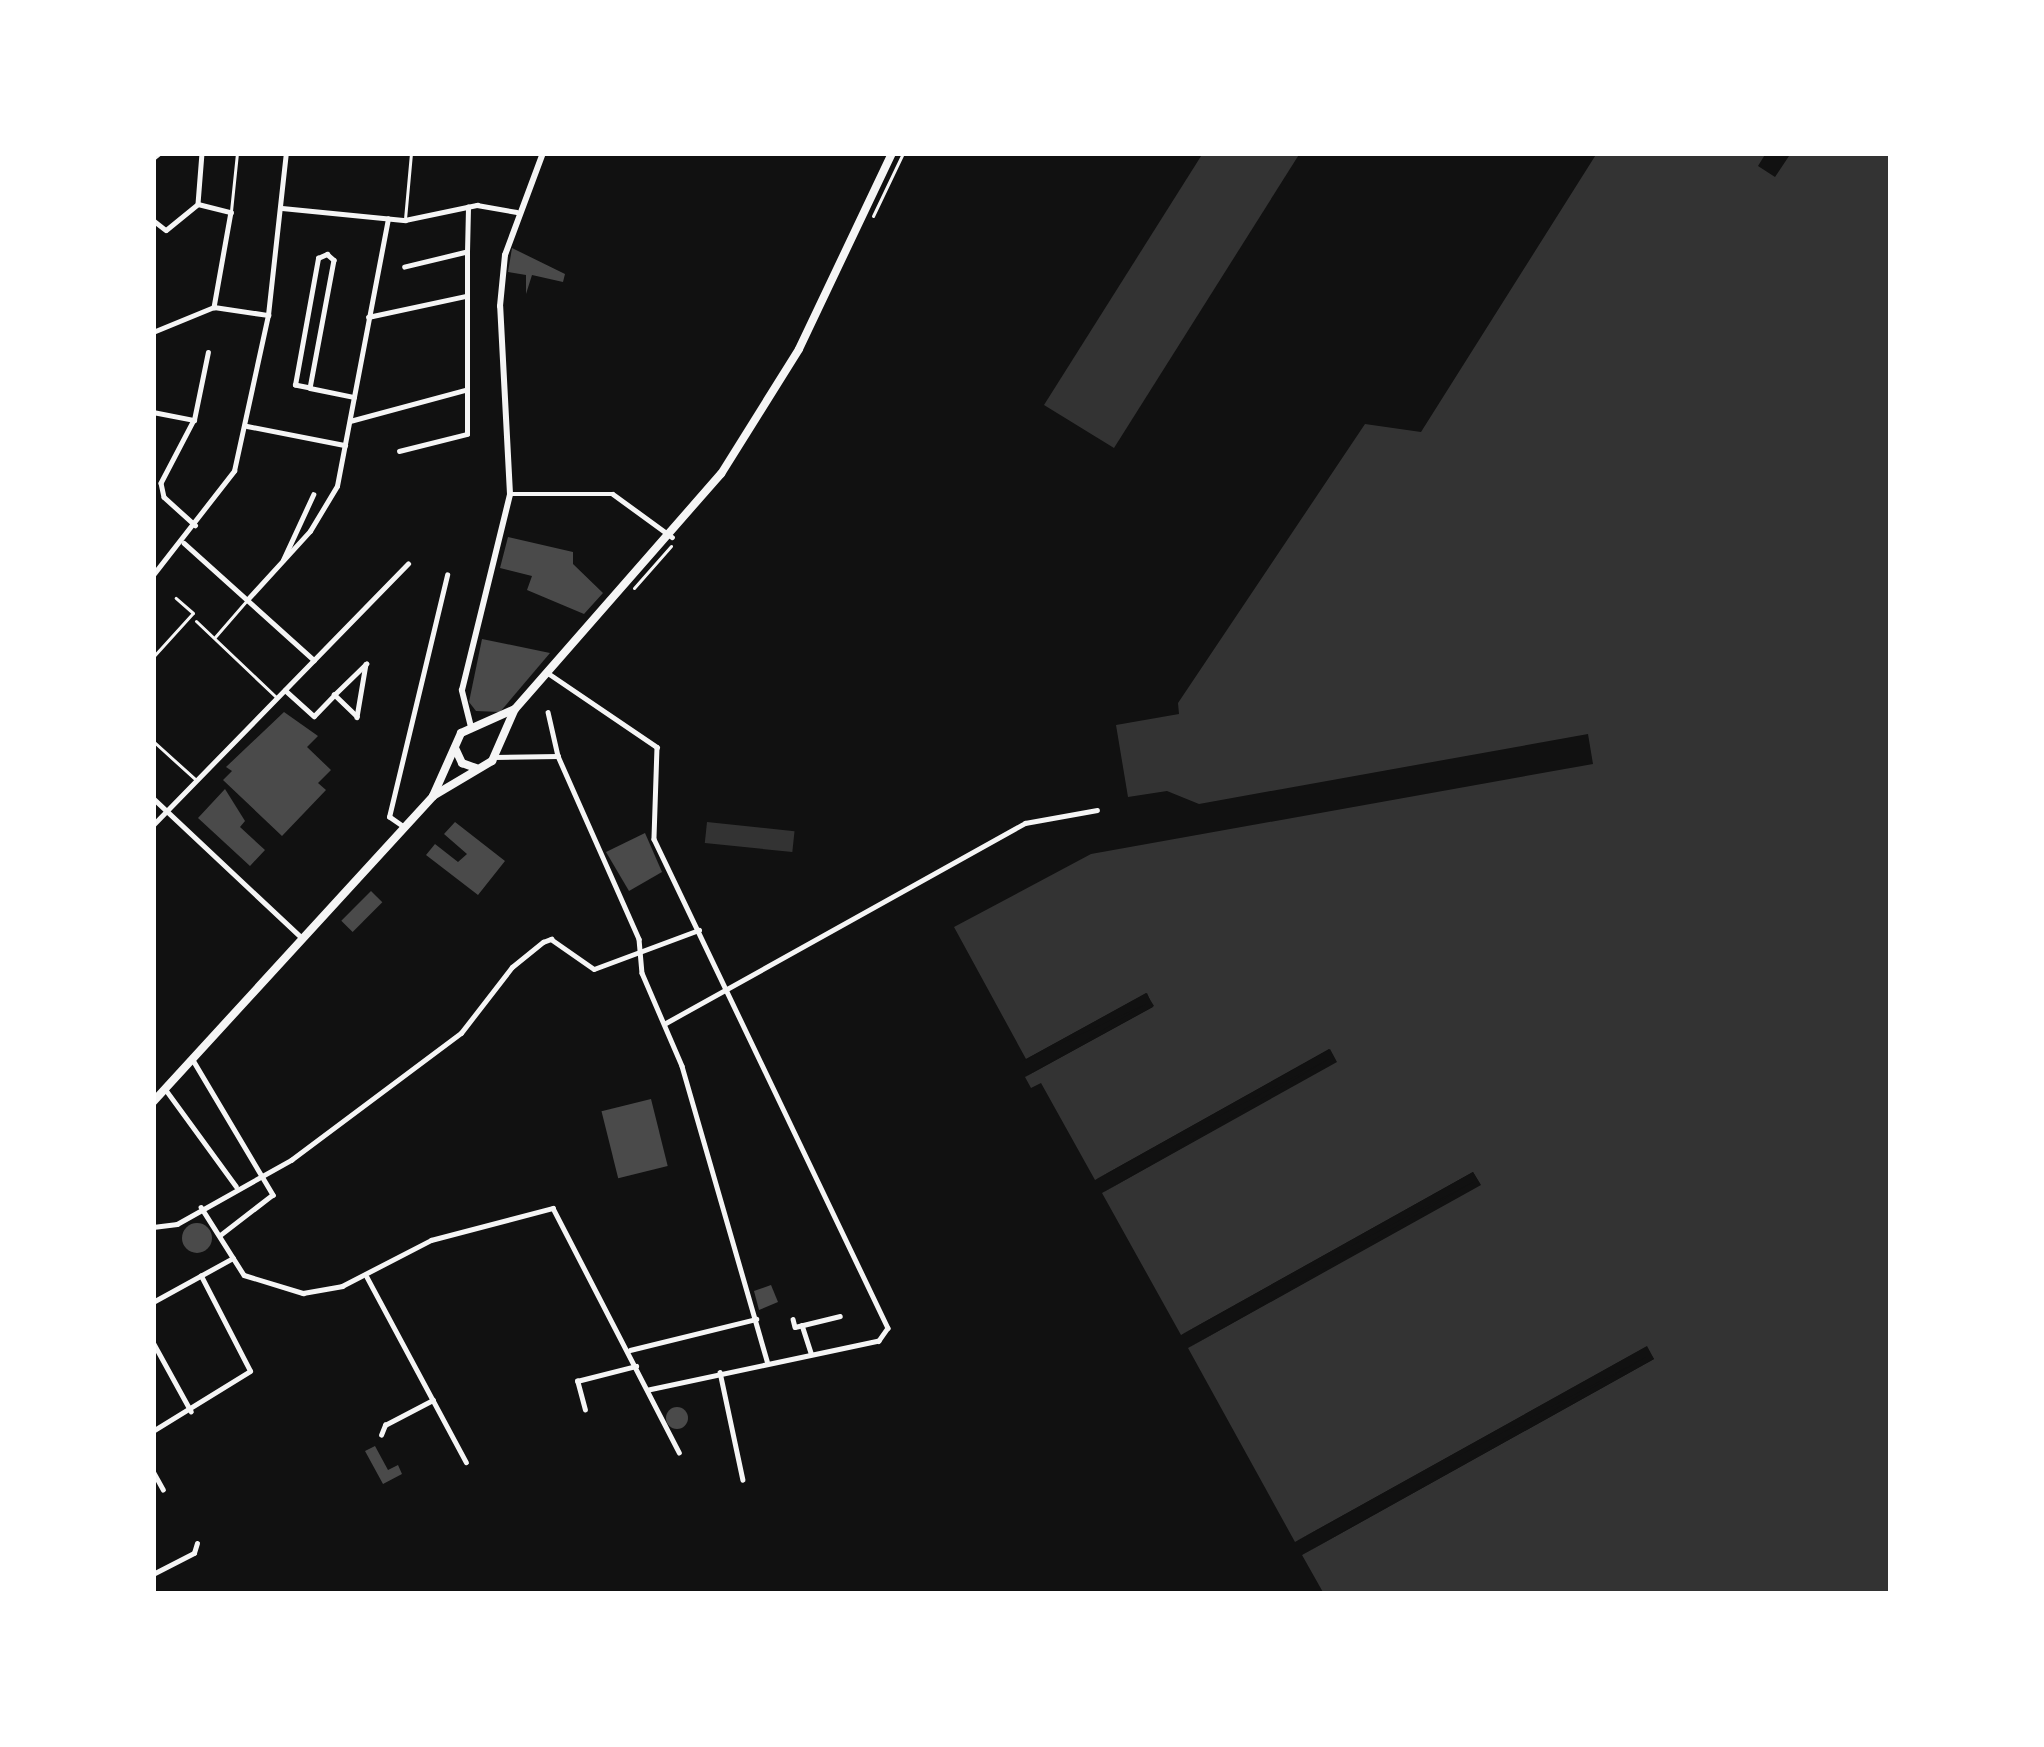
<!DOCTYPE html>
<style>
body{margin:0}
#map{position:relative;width:2044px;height:1747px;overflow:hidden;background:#111;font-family:"PT Sans",sans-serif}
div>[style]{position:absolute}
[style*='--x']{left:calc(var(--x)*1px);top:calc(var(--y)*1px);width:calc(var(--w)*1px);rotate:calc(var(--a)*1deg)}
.water>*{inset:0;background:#333;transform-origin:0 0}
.pier>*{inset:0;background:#111}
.building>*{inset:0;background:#4a4a4a;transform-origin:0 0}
.round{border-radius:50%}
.path>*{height:3px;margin:-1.5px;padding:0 1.5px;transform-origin:1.5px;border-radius:1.5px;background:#f5f5f5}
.service>*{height:3px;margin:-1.5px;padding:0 1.5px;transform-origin:1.5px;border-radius:1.5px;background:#f5f5f5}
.pedestrian>*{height:4.5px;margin:-2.25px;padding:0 2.25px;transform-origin:2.25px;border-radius:2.25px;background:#f5f5f5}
.minor>*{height:4.5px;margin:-2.25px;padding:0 2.25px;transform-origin:2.25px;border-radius:2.25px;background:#f5f5f5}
.tertiary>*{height:6px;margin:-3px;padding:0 3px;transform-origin:3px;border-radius:3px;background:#f5f5f5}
.secondary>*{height:8px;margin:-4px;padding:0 4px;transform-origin:4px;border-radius:4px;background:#f5f5f5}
.primary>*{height:8px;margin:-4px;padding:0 4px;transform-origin:4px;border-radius:4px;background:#f5f5f5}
span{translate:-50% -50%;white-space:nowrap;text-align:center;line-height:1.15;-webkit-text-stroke:12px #fff;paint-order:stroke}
.frame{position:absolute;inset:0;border:156px solid #fff;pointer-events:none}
</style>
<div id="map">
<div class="water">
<i style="clip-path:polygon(1203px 153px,1300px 153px,1114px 448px,1044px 405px)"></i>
<i style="clip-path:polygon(1597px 153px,1766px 153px,1758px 166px,1775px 177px,1791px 153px,1891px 153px,1891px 1594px,1324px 1594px,1302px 1555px,1654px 1359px,1646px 1347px,1295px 1542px,1188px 1348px,1480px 1184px,1473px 1172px,1181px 1335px,1102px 1193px,1336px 1061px,1329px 1049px,1095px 1180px,1041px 1083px,1031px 1088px,1025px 1077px,1153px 1007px,1147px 993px,1026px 1059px,954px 927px,1091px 854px,1593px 764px,1588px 734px,1199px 804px,1167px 791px,1128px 797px,1116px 725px,1179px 714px,1178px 703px,1365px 424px,1421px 432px)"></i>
<i style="left:707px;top:822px;width:88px;height:21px;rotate:6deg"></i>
</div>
<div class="pier">
<i style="clip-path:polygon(1146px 993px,1154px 1006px,1025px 1077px,1146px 1004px,1021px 1062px)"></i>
<i style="clip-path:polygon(1330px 1049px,1337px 1062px,1102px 1193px,1329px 1059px,1095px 1180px)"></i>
<i style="clip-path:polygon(1473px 1172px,1481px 1185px,1188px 1348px,1473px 1182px,1181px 1335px)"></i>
<i style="clip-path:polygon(1647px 1346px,1654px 1359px,1302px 1555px,1646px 1357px,1295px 1542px)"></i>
</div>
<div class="building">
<i style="clip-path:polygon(512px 248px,565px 274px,563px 282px,532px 275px,526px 294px,526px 275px,508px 272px)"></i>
<i style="clip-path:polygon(508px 537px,573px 552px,573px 564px,603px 593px,584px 614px,527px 590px,532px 576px,500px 568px)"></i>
<i style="clip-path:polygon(482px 639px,550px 653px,500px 712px,476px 711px,469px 702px)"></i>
<i style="clip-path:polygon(284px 712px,318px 736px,307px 747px,331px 770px,318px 783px,326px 790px,282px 836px,223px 780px,232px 771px,226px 767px)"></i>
<i style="clip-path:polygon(225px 789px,245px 821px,240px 827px,265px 850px,250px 866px,198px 818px)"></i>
<i style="clip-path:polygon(455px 822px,505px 861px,478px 895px,426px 855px,435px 844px,458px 862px,467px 854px,444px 834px)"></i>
<i style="clip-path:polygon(645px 833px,662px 872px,629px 891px,606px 852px)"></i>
<i style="left:371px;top:891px;width:16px;height:42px;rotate:45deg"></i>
<i style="left:651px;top:1099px;width:69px;height:51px;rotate:76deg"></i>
<i class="round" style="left:182px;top:1223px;width:30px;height:30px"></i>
<i style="clip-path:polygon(771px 1285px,778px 1302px,759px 1310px,754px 1291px)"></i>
<i class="round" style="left:666px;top:1407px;width:22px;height:22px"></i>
<i style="clip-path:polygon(375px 1446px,388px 1470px,398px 1465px,402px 1474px,383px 1484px,365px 1451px)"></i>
</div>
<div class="path">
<i style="--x:873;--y:216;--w:70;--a:-64.5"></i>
<i style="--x:634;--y:588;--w:56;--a:-48.6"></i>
</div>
<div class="service">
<i style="--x:231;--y:211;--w:58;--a:-84.1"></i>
<i style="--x:405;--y:219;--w:66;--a:-84.8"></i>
<i style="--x:196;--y:621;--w:110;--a:43.5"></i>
<i style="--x:215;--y:637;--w:49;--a:-49.1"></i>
<i style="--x:153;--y:657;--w:59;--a:-47.7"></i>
<i style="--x:193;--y:613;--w:23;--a:-139"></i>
<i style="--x:153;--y:741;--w:58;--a:42.2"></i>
</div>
<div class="pedestrian">
<i style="--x:153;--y:220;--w:16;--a:38"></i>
<i style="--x:166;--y:230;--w:41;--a:-39.1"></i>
<i style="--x:467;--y:252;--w:45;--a:-88.7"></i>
<i style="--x:548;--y:712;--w:45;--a:77.2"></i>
<i style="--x:793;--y:1319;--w:8;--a:76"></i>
<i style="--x:795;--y:1327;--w:46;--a:-13.7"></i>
<i style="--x:802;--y:1325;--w:29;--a:72"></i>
</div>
<div class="minor">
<i style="--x:202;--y:153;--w:51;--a:94.5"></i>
<i style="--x:198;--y:204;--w:34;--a:14"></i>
<i style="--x:231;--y:212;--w:97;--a:100.1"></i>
<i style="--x:282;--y:208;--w:124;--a:5.6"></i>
<i style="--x:405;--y:220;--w:74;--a:-11.8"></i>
<i style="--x:477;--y:205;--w:40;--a:10"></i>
<i style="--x:368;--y:317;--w:100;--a:-12.1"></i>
<i style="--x:153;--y:332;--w:66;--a:-22.3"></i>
<i style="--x:214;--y:307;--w:55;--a:8.4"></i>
<i style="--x:310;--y:388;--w:15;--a:-169"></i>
<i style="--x:295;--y:385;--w:129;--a:-79.7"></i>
<i style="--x:318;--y:258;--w:10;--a:-24"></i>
<i style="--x:327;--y:254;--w:9;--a:41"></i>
<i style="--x:334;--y:260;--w:130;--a:100.6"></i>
<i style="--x:310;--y:388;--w:45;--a:11.6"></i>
<i style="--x:153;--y:412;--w:42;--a:11"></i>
<i style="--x:194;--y:420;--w:71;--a:117.6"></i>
<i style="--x:161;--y:483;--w:14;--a:78"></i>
<i style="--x:164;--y:497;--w:42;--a:42.1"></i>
<i style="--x:194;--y:420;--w:69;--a:-78.4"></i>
<i style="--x:350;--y:421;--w:119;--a:-15.1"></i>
<i style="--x:247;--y:426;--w:100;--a:11"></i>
<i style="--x:399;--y:451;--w:70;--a:-14"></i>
<i style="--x:467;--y:434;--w:182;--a:-90"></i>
<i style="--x:467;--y:252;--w:64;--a:166.4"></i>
<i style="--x:512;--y:494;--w:101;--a:0"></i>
<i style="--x:613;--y:494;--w:73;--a:36.1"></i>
<i style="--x:184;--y:543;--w:175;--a:42"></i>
<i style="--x:283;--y:560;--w:72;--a:-65.2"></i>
<i style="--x:153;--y:575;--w:132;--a:-52.1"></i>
<i style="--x:234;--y:471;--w:160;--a:-77.7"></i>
<i style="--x:268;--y:315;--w:163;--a:-83.7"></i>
<i style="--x:247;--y:600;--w:93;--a:-47.6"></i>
<i style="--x:310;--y:531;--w:52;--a:-59"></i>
<i style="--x:337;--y:486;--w:272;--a:-79.2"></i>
<i style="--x:548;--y:673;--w:132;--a:34.2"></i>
<i style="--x:657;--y:747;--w:92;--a:91.9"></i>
<i style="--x:654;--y:839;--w:542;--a:64.43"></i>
<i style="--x:888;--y:1328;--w:16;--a:125"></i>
<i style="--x:879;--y:1341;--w:235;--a:168"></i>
<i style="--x:285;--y:690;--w:39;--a:42"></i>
<i style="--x:314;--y:716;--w:29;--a:-46"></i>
<i style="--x:334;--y:695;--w:45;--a:-44.1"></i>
<i style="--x:366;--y:664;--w:54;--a:99.6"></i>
<i style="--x:357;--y:717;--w:32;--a:-136"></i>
<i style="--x:494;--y:757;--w:64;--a:-0.9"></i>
<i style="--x:558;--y:756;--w:200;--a:66.1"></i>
<i style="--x:639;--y:939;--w:34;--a:85"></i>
<i style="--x:642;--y:973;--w:101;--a:66.7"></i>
<i style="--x:682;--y:1066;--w:307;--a:73.9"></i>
<i style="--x:153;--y:798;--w:204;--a:43.2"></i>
<i style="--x:153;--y:825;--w:365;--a:-45.7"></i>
<i style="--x:405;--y:828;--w:19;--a:-145"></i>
<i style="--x:389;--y:817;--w:249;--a:-76.5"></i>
<i style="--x:664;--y:1024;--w:413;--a:-29.1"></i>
<i style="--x:1025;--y:823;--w:73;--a:-10.2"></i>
<i style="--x:193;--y:1060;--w:157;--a:59.3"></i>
<i style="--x:273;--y:1195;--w:66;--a:142.4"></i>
<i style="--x:166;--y:1090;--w:119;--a:53.9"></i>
<i style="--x:201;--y:1207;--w:80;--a:57.7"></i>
<i style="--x:244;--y:1275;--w:62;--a:17"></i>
<i style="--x:303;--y:1293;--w:40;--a:-10"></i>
<i style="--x:342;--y:1286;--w:100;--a:-27.3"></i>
<i style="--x:431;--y:1240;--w:126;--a:-14.7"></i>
<i style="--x:553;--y:1208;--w:275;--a:62.7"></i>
<i style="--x:153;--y:1227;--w:24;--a:-7"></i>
<i style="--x:177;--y:1224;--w:131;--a:-29.3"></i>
<i style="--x:291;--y:1160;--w:212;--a:-36.8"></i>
<i style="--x:461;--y:1033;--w:83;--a:-52.3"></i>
<i style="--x:512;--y:967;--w:40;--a:-39"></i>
<i style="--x:543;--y:942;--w:9;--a:-21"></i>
<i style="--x:551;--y:939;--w:52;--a:34.9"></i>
<i style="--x:594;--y:969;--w:112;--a:-20.4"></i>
<i style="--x:367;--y:1277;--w:210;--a:61.8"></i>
<i style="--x:153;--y:1302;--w:91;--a:-28.8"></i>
<i style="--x:153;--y:1342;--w:79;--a:61.2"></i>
<i style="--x:630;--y:1350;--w:130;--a:-13.8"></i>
<i style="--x:720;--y:1372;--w:110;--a:78"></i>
<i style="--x:585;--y:1410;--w:30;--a:-105"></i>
<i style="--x:577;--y:1381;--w:61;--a:-14.3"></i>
<i style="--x:153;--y:1431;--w:114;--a:-31.7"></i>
<i style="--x:250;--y:1371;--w:107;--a:-117.3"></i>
<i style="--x:381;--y:1435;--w:11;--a:-68"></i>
<i style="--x:385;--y:1425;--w:54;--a:-27.5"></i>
<i style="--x:153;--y:1471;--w:21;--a:61"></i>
<i style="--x:153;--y:1574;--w:46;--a:-27.1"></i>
<i style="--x:194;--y:1553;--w:10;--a:-73"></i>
</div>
<div class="tertiary">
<i style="--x:471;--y:727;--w:38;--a:-104"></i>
<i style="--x:462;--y:690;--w:202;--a:-76.2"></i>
<i style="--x:510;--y:494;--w:188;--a:-93"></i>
<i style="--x:500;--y:306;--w:51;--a:-84.4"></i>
<i style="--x:505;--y:255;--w:109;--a:-69.6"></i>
</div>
<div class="secondary">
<i style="--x:153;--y:157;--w:6;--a:-39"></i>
</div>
<div class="primary">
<i style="--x:455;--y:748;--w:17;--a:65"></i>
<i style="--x:462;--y:763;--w:15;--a:20"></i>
<i style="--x:433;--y:796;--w:69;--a:-66"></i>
<i style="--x:461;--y:733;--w:59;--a:-24"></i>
<i style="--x:515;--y:709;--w:313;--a:-48.8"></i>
<i style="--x:721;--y:474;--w:147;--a:-58"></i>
<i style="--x:799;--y:349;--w:217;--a:-64.6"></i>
<i style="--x:153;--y:1102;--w:415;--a:-47.5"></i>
<i style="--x:433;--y:796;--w:69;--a:-30.7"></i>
<i style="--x:492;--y:761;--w:55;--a:-66.3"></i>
</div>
<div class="frame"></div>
</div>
